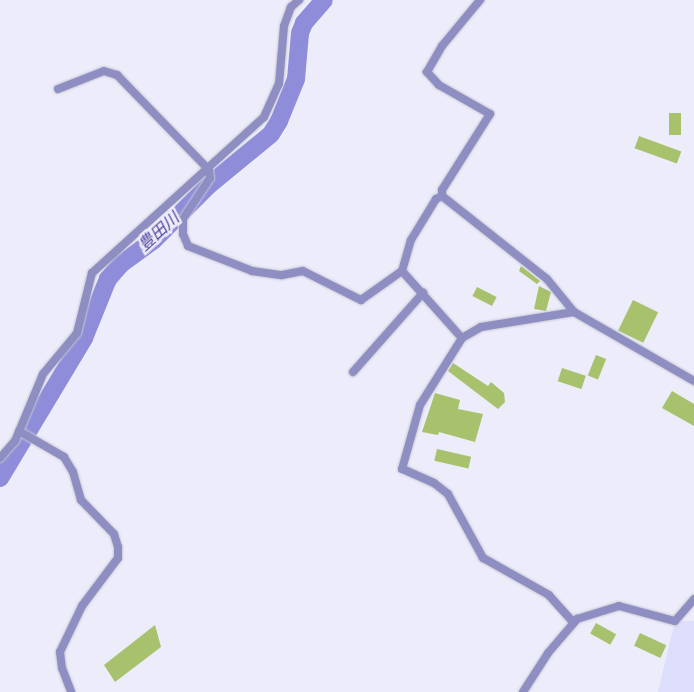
<!DOCTYPE html>
<meta charset="utf-8">
<style>
body{margin:0}
#map{position:relative;width:694px;height:692px;overflow:hidden;background:#ececfa;font-family:"DM Sans","Noto Sans JP",sans-serif}
div>[style]{position:absolute}
[style*='--x']{left:calc(var(--x)*1px);top:calc(var(--y)*1px);width:calc(var(--w)*1px);rotate:calc(var(--a)*1deg)}
.green>*{inset:0;background:#ddddfc}
.river>*{height:18px;margin:-9px;padding:0 9px;transform-origin:9px;border-radius:9px;background:#8f8cda}
.building>*{inset:0;background:#a7c16d;transform-origin:0 0}
.roads{filter:drop-shadow(0 0 1px #c7c7d3) drop-shadow(0 0 1px #c7c7d3)}
.street>*{height:8px;margin:-4px;padding:0 4px;transform-origin:4px;border-radius:4px;background:#8f8ec3}
span{translate:-50% -50%;white-space:nowrap;text-align:center;line-height:1.15;-webkit-text-stroke:5px #ececfa;paint-order:stroke}
.water-label{font-size:16px;color:#4e419d;font-style:italic}
</style>
<div id="map">
<div class="green">
<i style="clip-path:polygon(675px 621px,694px 621px,694px 692px,658px 692px)"></i>
</div>
<div class="river">
<i style="--x:0;--y:478;--w:163;--a:-59"></i>
<i style="--x:84;--y:338;--w:64;--a:-67.9"></i>
<i style="--x:108;--y:279;--w:20;--a:-49"></i>
<i style="--x:121;--y:264;--w:39;--a:-36"></i>
<i style="--x:153;--y:241;--w:79;--a:-45"></i>
<i style="--x:209;--y:185;--w:80;--a:-39.4"></i>
<i style="--x:271;--y:134;--w:15;--a:-58"></i>
<i style="--x:279;--y:121;--w:45;--a:-68"></i>
<i style="--x:296;--y:79;--w:46;--a:-85"></i>
<i style="--x:300;--y:33;--w:11;--a:-68"></i>
<i style="--x:304;--y:23;--w:30;--a:-49"></i>
</div>
<div class="building">
<i style="left:669px;top:113px;width:12px;height:22px"></i>
<i style="left:639px;top:136px;width:45px;height:13px;rotate:20deg"></i>
<i style="clip-path:polygon(521px 266px,540px 281px,537px 284px,519px 271px)"></i>
<i style="clip-path:polygon(539px 286px,551px 292px,546px 311px,534px 309px)"></i>
<i style="left:477px;top:287px;width:22px;height:10px;rotate:27deg"></i>
<i style="left:633px;top:300px;width:28px;height:34px;rotate:26deg"></i>
<i style="left:596px;top:355px;width:11px;height:22px;rotate:22deg"></i>
<i style="clip-path:polygon(453px 363px,488px 386px,491px 382px,504px 393px,505px 402px,498px 409px,448px 371px)"></i>
<i style="left:562px;top:368px;width:25px;height:14px;rotate:18deg"></i>
<i style="clip-path:polygon(672px 391px,694px 404px,694px 426px,662px 408px)"></i>
<i style="clip-path:polygon(435px 393px,460px 400px,458px 409px,483px 414px,475px 442px,439px 432px,438px 435px,422px 432px)"></i>
<i style="left:437px;top:449px;width:35px;height:12px;rotate:13deg"></i>
<i style="left:596px;top:623px;width:23px;height:12px;rotate:29deg"></i>
<i style="clip-path:polygon(155px 625px,161px 647px,115px 682px,104px 665px)"></i>
<i style="left:640px;top:633px;width:29px;height:14px;rotate:25deg"></i>
</div>
<div class="roads">
<div class="street">
<i style="--x:58;--y:89;--w:49;--a:-21.4"></i>
<i style="--x:104;--y:71;--w:14;--a:17"></i>
<i style="--x:117;--y:75;--w:132;--a:45.9"></i>
<i style="--x:209;--y:170;--w:8;--a:83"></i>
<i style="--x:210;--y:178;--w:49;--a:123.4"></i>
<i style="--x:183;--y:219;--w:15;--a:90"></i>
<i style="--x:183;--y:234;--w:13;--a:67"></i>
<i style="--x:188;--y:246;--w:69;--a:21.3"></i>
<i style="--x:252;--y:271;--w:30;--a:8"></i>
<i style="--x:282;--y:275;--w:21;--a:-11"></i>
<i style="--x:303;--y:271;--w:65;--a:26.6"></i>
<i style="--x:361;--y:300;--w:50;--a:-35.3"></i>
<i style="--x:402;--y:271;--w:32;--a:-74"></i>
<i style="--x:411;--y:240;--w:48;--a:-58.6"></i>
<i style="--x:436;--y:199;--w:7;--a:-27"></i>
<i style="--x:442;--y:196;--w:134;--a:38.3"></i>
<i style="--x:547;--y:279;--w:43;--a:50.7"></i>
<i style="--x:574;--y:312;--w:138;--a:29.9"></i>
<i style="--x:442;--y:196;--w:6;--a:-90"></i>
<i style="--x:442;--y:190;--w:90;--a:-57.7"></i>
<i style="--x:490;--y:114;--w:59;--a:-150.4"></i>
<i style="--x:439;--y:85;--w:18;--a:-133"></i>
<i style="--x:427;--y:72;--w:30;--a:-60"></i>
<i style="--x:442;--y:46;--w:60;--a:-50.4"></i>
<i style="--x:402;--y:271;--w:90;--a:48.2"></i>
<i style="--x:353;--y:372;--w:106;--a:-48.5"></i>
<i style="--x:19;--y:431;--w:52;--a:30"></i>
<i style="--x:64;--y:457;--w:17;--a:59"></i>
<i style="--x:73;--y:472;--w:29;--a:74"></i>
<i style="--x:81;--y:500;--w:47;--a:45.9"></i>
<i style="--x:114;--y:534;--w:14;--a:73"></i>
<i style="--x:118;--y:547;--w:11;--a:90"></i>
<i style="--x:118;--y:558;--w:60;--a:126.9"></i>
<i style="--x:82;--y:606;--w:51;--a:115.6"></i>
<i style="--x:60;--y:652;--w:16;--a:83"></i>
<i style="--x:62;--y:668;--w:26;--a:69"></i>
<i style="--x:0;--y:458;--w:23;--a:-49"></i>
<i style="--x:15;--y:441;--w:73;--a:-67.3"></i>
<i style="--x:43;--y:374;--w:53;--a:-50.3"></i>
<i style="--x:77;--y:333;--w:62;--a:-76"></i>
<i style="--x:92;--y:273;--w:232;--a:-42.2"></i>
<i style="--x:264;--y:117;--w:36;--a:-66"></i>
<i style="--x:279;--y:84;--w:58;--a:-85.1"></i>
<i style="--x:284;--y:26;--w:20;--a:-70"></i>
<i style="--x:291;--y:7;--w:11;--a:-41"></i>
<i style="--x:573;--y:622;--w:36;--a:-132"></i>
<i style="--x:549;--y:595;--w:76;--a:-150.7"></i>
<i style="--x:483;--y:558;--w:73;--a:-118.7"></i>
<i style="--x:448;--y:494;--w:18;--a:-142"></i>
<i style="--x:434;--y:483;--w:35;--a:-156"></i>
<i style="--x:402;--y:469;--w:66;--a:-74.3"></i>
<i style="--x:420;--y:405;--w:79;--a:-57.9"></i>
<i style="--x:462;--y:338;--w:22;--a:-30"></i>
<i style="--x:481;--y:327;--w:94;--a:-9.2"></i>
<i style="--x:523;--y:692;--w:46;--a:-57.3"></i>
<i style="--x:548;--y:653;--w:45;--a:-49.5"></i>
<i style="--x:577;--y:619;--w:44;--a:-17.2"></i>
<i style="--x:619;--y:606;--w:58;--a:15"></i>
<i style="--x:675;--y:621;--w:29;--a:-49"></i>
</div>
</div>
<div class="water-label">
<span style="left:159px;top:232px;rotate:-42deg">豊田川</span>
</div>
</div>
